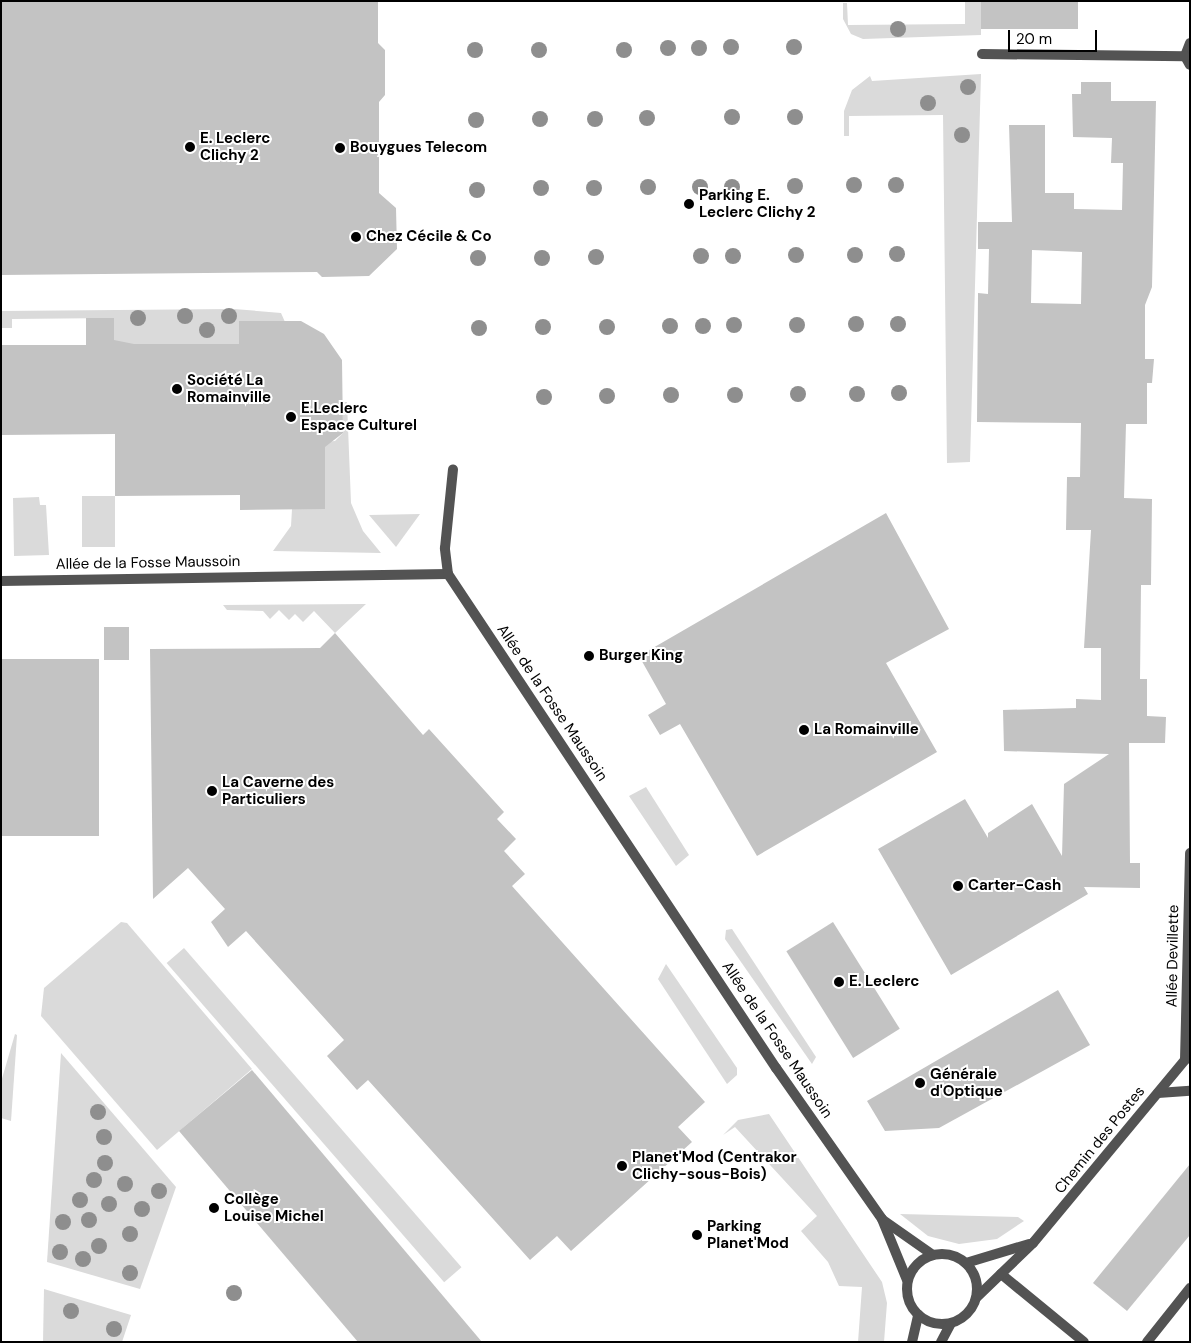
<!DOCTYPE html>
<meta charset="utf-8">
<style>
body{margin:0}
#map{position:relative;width:1191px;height:1343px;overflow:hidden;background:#fff;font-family:"DM Sans",sans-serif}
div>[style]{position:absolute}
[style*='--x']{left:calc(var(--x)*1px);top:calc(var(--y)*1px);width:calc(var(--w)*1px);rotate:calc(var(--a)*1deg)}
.green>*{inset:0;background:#dadada;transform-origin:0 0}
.building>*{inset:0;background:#c3c3c3;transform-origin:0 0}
.service>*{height:10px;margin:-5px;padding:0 5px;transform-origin:5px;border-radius:5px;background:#535353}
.minor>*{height:10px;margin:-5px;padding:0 5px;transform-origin:5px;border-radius:5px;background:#535353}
.tertiary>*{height:10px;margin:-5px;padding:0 5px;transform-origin:5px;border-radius:5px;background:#535353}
.tertiary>.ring{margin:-5px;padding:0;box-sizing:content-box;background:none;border:10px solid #535353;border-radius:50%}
.trees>*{width:16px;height:16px;margin:-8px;border-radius:50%;background:#8e8e8e}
.dots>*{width:14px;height:14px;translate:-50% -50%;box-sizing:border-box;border:2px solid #fff;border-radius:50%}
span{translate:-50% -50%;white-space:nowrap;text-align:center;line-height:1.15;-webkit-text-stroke:4px #fff;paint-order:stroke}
.poi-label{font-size:15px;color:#000;font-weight:700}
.left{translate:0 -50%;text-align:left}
.street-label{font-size:15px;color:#000}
.frame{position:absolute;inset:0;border:2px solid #000;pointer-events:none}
.scale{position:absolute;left:1008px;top:30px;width:89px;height:22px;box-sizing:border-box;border:2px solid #000;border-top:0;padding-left:6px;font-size:15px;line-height:18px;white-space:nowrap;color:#000;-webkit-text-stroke:4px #fff;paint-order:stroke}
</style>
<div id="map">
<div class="green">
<i style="clip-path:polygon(965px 1px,981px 1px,981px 35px,863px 39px,851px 34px,843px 19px,843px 3px,847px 3px,848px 25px,965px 24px)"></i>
<i style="clip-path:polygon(981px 74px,970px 462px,947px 463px,943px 115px,849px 116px,849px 136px,844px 136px,844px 111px,852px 90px,870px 76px,872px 81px)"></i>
<i style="clip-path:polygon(234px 309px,281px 313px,285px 322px,239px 344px,114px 345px,114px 318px,12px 319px,12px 328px,1px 328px,1px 311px)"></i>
<i style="clip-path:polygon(342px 402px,347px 402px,351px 503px,363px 531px,381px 553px,273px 551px,291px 526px,292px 509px,325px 509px,325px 442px,335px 441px,343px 433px)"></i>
<i style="left:82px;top:496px;width:33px;height:51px"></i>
<i style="clip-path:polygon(39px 497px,40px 505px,46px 505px,49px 555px,14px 556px,13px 498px)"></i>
<i style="clip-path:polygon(420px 514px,396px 547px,369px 515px)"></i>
<i style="clip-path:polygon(366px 604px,335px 633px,314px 611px,303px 622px,295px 614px,289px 620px,279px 610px,270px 619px,263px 611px,227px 610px,223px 605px)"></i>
<i style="clip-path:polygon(646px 787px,689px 855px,676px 866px,629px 796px)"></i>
<i style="clip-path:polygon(121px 922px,127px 923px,252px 1069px,157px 1150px,41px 1016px,44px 988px)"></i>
<i style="clip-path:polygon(732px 929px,816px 1057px,812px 1064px,725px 939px,726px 930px)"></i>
<i style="left:184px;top:948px;width:423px;height:23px;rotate:49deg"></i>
<i style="clip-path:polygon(666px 964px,737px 1068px,737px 1075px,727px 1084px,658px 979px)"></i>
<i style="clip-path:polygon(15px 1034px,17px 1035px,11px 1121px,1px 1118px,1px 1082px)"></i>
<i style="clip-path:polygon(61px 1053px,176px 1187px,140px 1289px,47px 1262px)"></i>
<i style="clip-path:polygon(769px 1114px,882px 1282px,887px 1303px,884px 1342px,858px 1342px,862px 1287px,839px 1286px,828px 1262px,801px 1231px,817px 1216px,735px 1127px,723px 1135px,738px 1120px)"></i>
<i style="clip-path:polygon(900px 1214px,1018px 1217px,1024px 1221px,997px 1239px,959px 1244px,928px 1236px)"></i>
<i style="clip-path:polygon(44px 1289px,131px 1315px,122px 1342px,43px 1342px)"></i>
</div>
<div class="building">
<i style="clip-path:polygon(1px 1px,378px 1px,378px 43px,385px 50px,385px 95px,379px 102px,379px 193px,396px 208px,397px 249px,369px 276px,322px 277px,317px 272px,1px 275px)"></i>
<i style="left:981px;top:1px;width:97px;height:28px"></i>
<i style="clip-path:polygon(evenodd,1081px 82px,1111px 82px,1111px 101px,1156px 101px,1152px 287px,1145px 305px,1145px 359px,1154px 359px,1152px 383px,1147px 383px,1147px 424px,1126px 424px,1124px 498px,1152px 499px,1151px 585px,1141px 585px,1140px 679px,1147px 679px,1147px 716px,1166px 717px,1165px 743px,1129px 743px,1130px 863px,1140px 863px,1140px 888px,1084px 887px,1088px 894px,951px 975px,878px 849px,965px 799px,988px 838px,988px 833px,1032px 804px,1062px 856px,1064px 784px,1109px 754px,1004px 751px,1003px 710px,1076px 708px,1076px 699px,1101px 700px,1101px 648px,1084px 648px,1091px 530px,1066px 530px,1067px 477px,1080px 477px,1081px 423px,977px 422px,978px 293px,988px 294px,989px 249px,978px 249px,978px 222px,1012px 222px,1009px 125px,1045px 125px,1045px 193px,1074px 193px,1074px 209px,1122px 210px,1123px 163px,1111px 163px,1112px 138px,1073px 137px,1072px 94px,1081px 94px,1081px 82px,1032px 250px,1082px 252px,1081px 304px,1031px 303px,1032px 250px)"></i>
<i style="clip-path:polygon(86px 318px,114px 318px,114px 340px,134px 344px,239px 344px,239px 321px,301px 321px,324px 334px,342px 360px,343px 433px,325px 447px,325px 509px,240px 510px,240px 495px,115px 496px,115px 434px,1px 435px,1px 345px,86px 345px)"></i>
<i style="clip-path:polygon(886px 513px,949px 629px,886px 663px,937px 752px,757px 856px,680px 724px,660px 735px,648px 715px,666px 704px,639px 656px)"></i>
<i style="left:104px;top:627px;width:25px;height:33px"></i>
<i style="clip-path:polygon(335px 633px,423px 735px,429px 729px,504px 812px,497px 819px,516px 839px,504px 851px,525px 874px,512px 886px,705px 1102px,678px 1127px,692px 1142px,571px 1251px,557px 1236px,530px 1260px,368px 1080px,357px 1090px,327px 1056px,344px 1040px,246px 931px,228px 947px,211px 922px,225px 909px,188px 868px,153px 899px,150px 649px,320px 648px)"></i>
<i style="left:99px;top:659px;width:177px;height:98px;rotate:90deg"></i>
<i style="left:833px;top:922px;width:126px;height:55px;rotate:58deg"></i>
<i style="clip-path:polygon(1058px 990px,1090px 1045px,939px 1128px,885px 1131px,867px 1101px)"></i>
<i style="clip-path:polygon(252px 1070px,482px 1342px,358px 1342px,179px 1131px)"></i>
<i style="clip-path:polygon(1190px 1164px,1190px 1235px,1127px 1311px,1093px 1283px)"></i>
</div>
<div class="service">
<i style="--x:1001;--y:1274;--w:107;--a:39.3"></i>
<i style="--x:1147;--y:1342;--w:69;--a:-51.5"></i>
</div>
<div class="minor">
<i style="--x:1190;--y:43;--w:14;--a:111"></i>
<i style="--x:1185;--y:56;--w:10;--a:61"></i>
<i style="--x:982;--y:54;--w:203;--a:0.6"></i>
<i style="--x:448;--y:574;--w:26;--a:-97"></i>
<i style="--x:445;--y:548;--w:79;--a:-84.2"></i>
<i style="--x:1;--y:581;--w:447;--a:-0.9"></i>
<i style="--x:448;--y:574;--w:593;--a:56.42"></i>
<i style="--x:776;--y:1068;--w:184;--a:54.9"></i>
<i style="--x:882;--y:1219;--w:66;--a:67.7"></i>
<i style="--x:1185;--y:1060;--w:207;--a:-88.6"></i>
<i style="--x:1158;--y:1093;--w:32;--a:-4"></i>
<i style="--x:883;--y:1220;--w:61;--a:35"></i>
</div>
<div class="tertiary">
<i class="ring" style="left:907px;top:1254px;width:60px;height:60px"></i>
<i style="--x:966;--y:1263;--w:66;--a:-16.8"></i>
<i style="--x:976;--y:1298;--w:79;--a:-44"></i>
<i style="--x:1033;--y:1243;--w:238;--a:-50.3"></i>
<i style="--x:912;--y:1342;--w:28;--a:-77"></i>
<i style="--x:941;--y:1342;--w:21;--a:-62"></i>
</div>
<div class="trees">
<i style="left:898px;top:29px"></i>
<i style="left:731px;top:47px"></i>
<i style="left:794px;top:47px"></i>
<i style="left:668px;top:48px"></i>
<i style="left:699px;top:48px"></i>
<i style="left:475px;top:50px"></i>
<i style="left:539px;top:50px"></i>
<i style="left:624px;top:50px"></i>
<i style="left:968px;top:87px"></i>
<i style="left:928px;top:103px"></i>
<i style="left:732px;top:117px"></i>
<i style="left:795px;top:117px"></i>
<i style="left:647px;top:118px"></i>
<i style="left:540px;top:119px"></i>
<i style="left:595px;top:119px"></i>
<i style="left:476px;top:120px"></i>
<i style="left:962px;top:135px"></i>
<i style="left:854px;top:185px"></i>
<i style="left:896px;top:185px"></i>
<i style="left:795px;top:186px"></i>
<i style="left:648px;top:187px"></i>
<i style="left:700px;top:187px"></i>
<i style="left:732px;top:187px"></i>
<i style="left:541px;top:188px"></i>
<i style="left:594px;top:188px"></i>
<i style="left:477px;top:190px"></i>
<i style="left:897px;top:254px"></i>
<i style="left:796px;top:255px"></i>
<i style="left:855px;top:255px"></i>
<i style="left:701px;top:256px"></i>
<i style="left:733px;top:256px"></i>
<i style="left:596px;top:257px"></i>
<i style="left:478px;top:258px"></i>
<i style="left:542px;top:258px"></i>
<i style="left:185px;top:316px"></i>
<i style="left:229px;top:316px"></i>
<i style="left:138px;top:318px"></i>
<i style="left:856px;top:324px"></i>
<i style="left:898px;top:324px"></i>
<i style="left:734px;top:325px"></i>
<i style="left:797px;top:325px"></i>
<i style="left:670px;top:326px"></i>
<i style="left:703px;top:326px"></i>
<i style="left:543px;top:327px"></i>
<i style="left:607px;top:327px"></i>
<i style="left:479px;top:328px"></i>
<i style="left:207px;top:330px"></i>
<i style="left:899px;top:393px"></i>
<i style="left:798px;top:394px"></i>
<i style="left:857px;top:394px"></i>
<i style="left:671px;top:395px"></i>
<i style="left:735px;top:395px"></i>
<i style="left:607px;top:396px"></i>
<i style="left:544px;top:397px"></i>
<i style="left:98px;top:1112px"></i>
<i style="left:104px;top:1137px"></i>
<i style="left:105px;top:1163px"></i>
<i style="left:94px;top:1180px"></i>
<i style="left:125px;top:1184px"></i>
<i style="left:159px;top:1191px"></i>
<i style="left:80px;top:1200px"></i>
<i style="left:109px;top:1204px"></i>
<i style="left:142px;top:1209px"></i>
<i style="left:89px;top:1220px"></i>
<i style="left:63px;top:1222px"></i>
<i style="left:130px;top:1234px"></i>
<i style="left:99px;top:1246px"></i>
<i style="left:60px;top:1252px"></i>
<i style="left:83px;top:1259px"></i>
<i style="left:130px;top:1273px"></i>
<i style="left:234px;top:1293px"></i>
<i style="left:71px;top:1311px"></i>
<i style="left:114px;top:1329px"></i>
</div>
<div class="dots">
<i style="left:190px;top:147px;background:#000"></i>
<i style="left:340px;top:148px;background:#000"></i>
<i style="left:689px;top:204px;background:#000"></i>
<i style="left:356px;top:237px;background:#000"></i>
<i style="left:177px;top:389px;background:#000"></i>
<i style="left:291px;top:417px;background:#000"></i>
<i style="left:589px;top:656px;background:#000"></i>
<i style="left:804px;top:730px;background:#000"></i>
<i style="left:212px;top:791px;background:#000"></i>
<i style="left:958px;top:886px;background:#000"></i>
<i style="left:839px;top:982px;background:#000"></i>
<i style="left:920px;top:1083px;background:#000"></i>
<i style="left:622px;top:1166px;background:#000"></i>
<i style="left:214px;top:1208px;background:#000"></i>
<i style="left:697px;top:1235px;background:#000"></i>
</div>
<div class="poi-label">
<span class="left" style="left:200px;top:147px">E. Leclerc<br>Clichy 2</span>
<span class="left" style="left:350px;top:148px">Bouygues Telecom</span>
<span class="left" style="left:699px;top:204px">Parking E.<br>Leclerc Clichy 2</span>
<span class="left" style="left:366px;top:237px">Chez Cécile &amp; Co</span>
<span class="left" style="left:187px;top:389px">Société La<br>Romainville</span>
<span class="left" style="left:301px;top:417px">E.Leclerc<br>Espace Culturel</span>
<span class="left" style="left:599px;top:656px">Burger King</span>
<span class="left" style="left:814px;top:730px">La Romainville</span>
<span class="left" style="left:222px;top:791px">La Caverne des<br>Particuliers</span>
<span class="left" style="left:968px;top:886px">Carter-Cash</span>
<span class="left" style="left:849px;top:982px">E. Leclerc</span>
<span class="left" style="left:930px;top:1083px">Générale<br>d'Optique</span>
<span class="left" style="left:632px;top:1166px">Planet'Mod (Centrakor<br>Clichy-sous-Bois)</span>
<span class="left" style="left:224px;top:1208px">Collège<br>Louise Michel</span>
<span class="left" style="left:707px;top:1235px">Parking<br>Planet'Mod</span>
</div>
<div class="street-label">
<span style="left:148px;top:563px;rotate:-1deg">Allée de la Fosse Maussoin</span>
<span style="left:552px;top:703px;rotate:56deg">Allée de la Fosse Maussoin</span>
<span style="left:1173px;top:956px;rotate:-89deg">Allée Devillette</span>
<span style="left:777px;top:1040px;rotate:56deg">Allée de la Fosse Maussoin</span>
<span style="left:1100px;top:1140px;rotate:-51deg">Chemin des Postes</span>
</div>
<div class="frame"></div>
<div class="scale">20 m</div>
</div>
